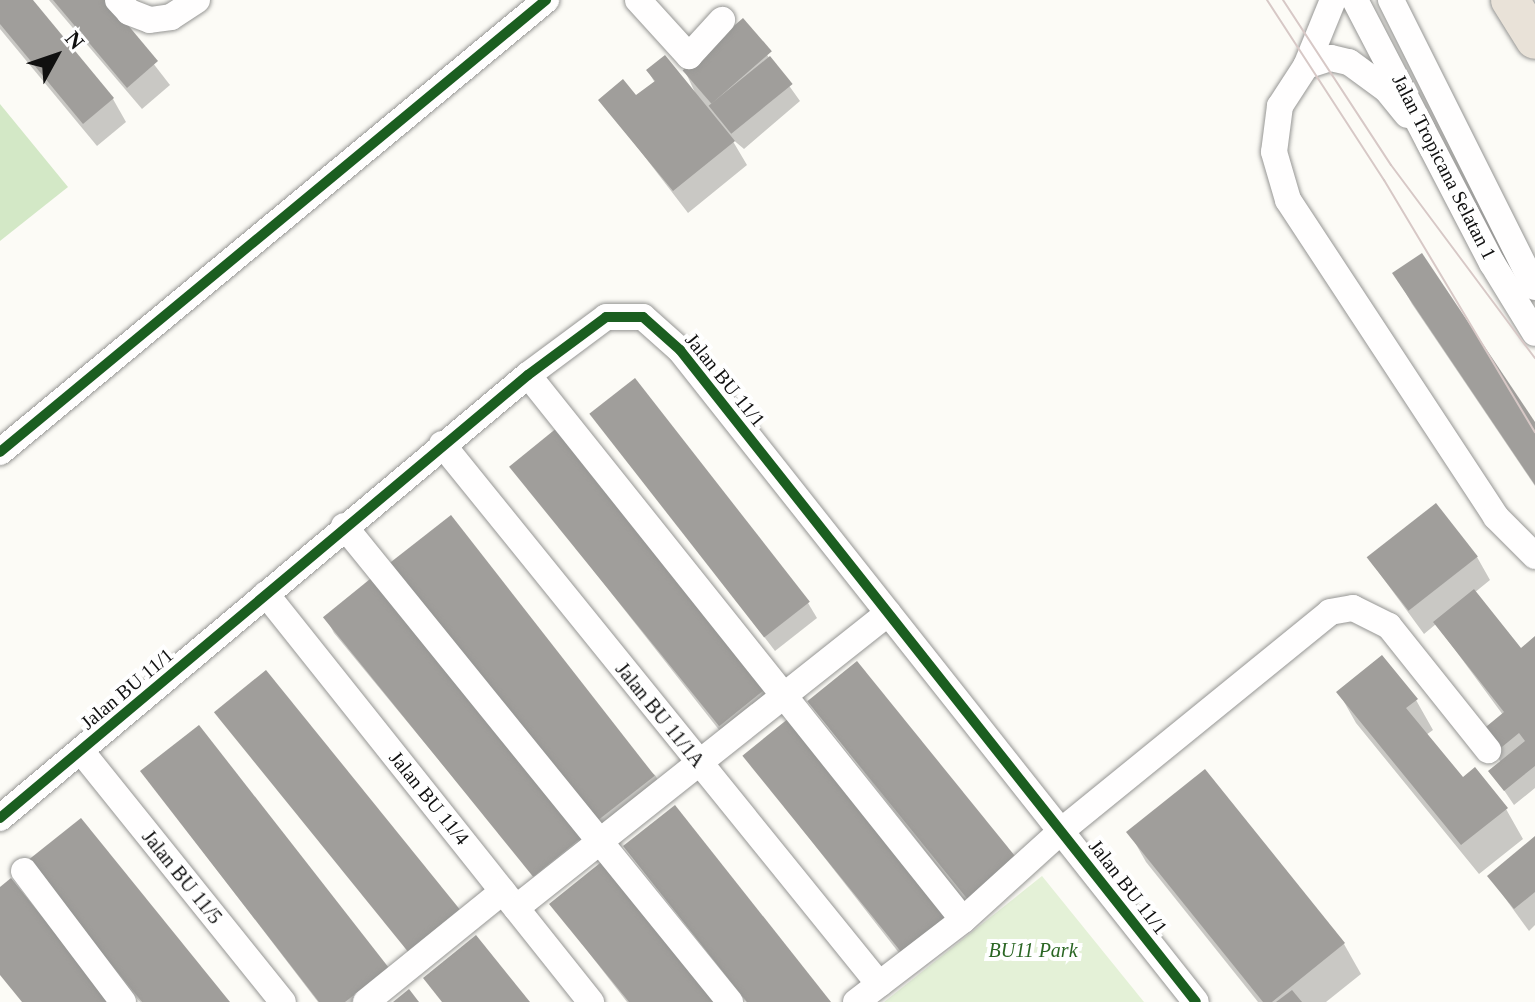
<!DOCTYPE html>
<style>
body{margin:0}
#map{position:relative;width:1535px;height:1002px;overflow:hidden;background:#fcfbf6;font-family:"Times New Roman",serif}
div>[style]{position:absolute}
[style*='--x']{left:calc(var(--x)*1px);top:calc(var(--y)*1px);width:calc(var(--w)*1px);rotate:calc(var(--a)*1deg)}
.green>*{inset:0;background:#e4f1d7}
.forest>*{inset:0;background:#d3e8c6}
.shadow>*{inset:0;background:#0003}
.building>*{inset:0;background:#a09e9b;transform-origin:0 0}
.roads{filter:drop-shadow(0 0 2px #969694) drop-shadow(0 0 2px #969694)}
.minor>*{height:26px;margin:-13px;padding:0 13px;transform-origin:13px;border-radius:13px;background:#fffefe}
.highway>*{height:38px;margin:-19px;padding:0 19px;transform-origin:19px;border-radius:19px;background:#e9e2d8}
.tram>*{height:2px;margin:-1px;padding:0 1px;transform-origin:1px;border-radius:1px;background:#d7c8c6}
.cycleway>*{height:10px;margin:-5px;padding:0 5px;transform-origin:5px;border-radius:5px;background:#1b5e20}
span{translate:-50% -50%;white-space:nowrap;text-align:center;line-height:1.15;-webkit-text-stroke:8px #fff;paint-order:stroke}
.street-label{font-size:20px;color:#101010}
.park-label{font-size:20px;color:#2a6623;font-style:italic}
.north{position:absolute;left:16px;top:16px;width:80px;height:80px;-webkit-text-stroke:6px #fff;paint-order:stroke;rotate:50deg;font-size:22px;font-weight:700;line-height:32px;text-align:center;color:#101010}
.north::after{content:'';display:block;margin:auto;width:28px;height:36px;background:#101010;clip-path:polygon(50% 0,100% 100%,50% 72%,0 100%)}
</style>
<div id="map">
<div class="green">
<i style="clip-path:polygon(1042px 876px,1144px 1002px,884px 1002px)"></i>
</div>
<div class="forest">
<i style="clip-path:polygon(0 104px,68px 187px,0 241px)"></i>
</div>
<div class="shadow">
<i style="clip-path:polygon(0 0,30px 0,113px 99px,126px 122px,97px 146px,0 29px)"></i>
<i style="clip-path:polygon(49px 0,104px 0,170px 85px,142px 109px)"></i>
<i style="clip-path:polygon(743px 21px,800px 101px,744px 149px,731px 138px,747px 165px,688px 213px,601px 100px,636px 98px,655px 83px,648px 71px,698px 99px,685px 71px)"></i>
<i style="clip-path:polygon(1395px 274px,1535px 425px,1535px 486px,1412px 304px)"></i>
<i style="clip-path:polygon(592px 413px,808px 603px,817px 618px,775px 651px)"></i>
<i style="clip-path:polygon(512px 467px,765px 688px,774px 703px,727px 740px)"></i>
<i style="clip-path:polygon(1477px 557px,1490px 580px,1474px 593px,1521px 651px,1535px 639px,1535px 788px,1514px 805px,1491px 771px,1501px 763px,1483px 731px,1503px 715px,1436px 624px,1424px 634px,1369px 559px)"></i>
<i style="clip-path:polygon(393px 563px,655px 775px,664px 790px,606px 836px)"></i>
<i style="clip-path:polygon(326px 618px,585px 835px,546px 890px,334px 633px)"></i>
<i style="clip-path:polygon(857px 664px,976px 916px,809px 702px)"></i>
<i style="clip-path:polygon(1339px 693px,1416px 700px,1433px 730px,1426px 735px,1463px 780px,1506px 809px,1523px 839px,1479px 874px,1356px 723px)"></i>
<i style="clip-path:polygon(217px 712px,470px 926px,421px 966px)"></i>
<i style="clip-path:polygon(789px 721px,910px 967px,745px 756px)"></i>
<i style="clip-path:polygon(142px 772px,373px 1002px,318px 1002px)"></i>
<i style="clip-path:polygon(1205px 772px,1344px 944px,1361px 974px,1326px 1002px,1258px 1002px,1146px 862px,1129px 832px)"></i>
<i style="clip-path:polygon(1535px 839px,1535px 925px,1529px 931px,1489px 876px)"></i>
<i style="clip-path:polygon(626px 847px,828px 1002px,746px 1002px)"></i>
<i style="clip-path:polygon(39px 876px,227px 1002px,140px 1002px)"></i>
<i style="clip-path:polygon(552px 905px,718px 1002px,627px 1002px)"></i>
</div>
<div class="building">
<i style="clip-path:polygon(0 0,33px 0,114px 98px,83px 124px,0 24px)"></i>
<i style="clip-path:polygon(53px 0,107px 0,158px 61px,127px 88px)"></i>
<i style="left:743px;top:18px;width:44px;height:80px;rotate:49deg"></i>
<i style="clip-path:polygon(665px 55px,735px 141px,673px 191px,598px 100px,623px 79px,636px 95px,655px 81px,646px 70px)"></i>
<i style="left:770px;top:56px;width:36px;height:79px;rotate:51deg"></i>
<i style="clip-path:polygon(1422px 253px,1535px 422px,1535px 485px,1392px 273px)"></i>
<i style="left:635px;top:378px;width:284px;height:58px;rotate:52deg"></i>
<i style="left:558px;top:427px;width:334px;height:63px;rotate:51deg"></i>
<i style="left:1436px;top:503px;width:68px;height:88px;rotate:52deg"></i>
<i style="left:451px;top:515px;width:331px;height:77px;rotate:52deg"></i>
<i style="left:375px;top:575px;width:334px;height:67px;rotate:51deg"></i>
<i style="clip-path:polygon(1474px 589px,1521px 648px,1535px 636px,1535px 766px,1504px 791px,1488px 771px,1525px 741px,1519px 733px,1497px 751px,1481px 731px,1504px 712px,1433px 622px)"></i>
<i style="clip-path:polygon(1382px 655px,1418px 699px,1406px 708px,1463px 777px,1475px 767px,1508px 808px,1461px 845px,1336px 692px)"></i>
<i style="left:857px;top:661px;width:257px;height:64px;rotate:51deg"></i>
<i style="left:266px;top:670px;width:310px;height:67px;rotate:51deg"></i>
<i style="left:789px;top:718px;width:253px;height:60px;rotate:51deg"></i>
<i style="clip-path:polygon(199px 725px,389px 968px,345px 1002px,319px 1002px,140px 771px)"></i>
<i style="clip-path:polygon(1205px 769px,1345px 943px,1272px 1002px,1263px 1002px,1126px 832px)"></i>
<i style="clip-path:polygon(675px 805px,831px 1002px,747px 1002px,623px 846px)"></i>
<i style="clip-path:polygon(81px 818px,230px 1002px,142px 1002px,27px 861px)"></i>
<i style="clip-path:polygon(1535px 836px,1535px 892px,1514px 909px,1487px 876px)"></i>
<i style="clip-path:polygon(605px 859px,720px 1002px,629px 1002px,549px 904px)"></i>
<i style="clip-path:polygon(11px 878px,111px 1002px,22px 1002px,0 975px,0 887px)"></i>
<i style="clip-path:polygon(476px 935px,530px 1002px,442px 1002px,423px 978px)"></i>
<i style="clip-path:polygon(409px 989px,419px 1002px,393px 1002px)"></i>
<i style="clip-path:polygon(1292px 990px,1302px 1002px,1276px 1002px)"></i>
</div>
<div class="roads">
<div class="minor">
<i style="--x:118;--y:0;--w:16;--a:47"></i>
<i style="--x:129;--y:12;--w:22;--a:21"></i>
<i style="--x:150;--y:20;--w:21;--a:-8"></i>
<i style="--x:171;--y:17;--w:31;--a:-33"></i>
<i style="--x:638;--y:0;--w:76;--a:47.7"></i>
<i style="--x:689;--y:56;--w:49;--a:-47.5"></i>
<i style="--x:1333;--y:0;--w:71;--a:112.2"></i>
<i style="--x:1306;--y:66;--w:48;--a:123"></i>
<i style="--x:1280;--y:106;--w:46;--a:97.4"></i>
<i style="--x:1274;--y:152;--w:50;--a:73.7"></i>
<i style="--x:1288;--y:200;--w:379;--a:56.7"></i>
<i style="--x:1496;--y:517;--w:55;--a:45"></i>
<i style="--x:1355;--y:0;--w:297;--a:62.5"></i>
<i style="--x:1492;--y:263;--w:82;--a:58.4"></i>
<i style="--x:1391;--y:0;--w:321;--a:63.4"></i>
<i style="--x:1306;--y:66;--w:26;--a:-18"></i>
<i style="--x:1331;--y:58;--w:18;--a:13"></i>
<i style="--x:1349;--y:62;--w:47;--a:36.4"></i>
<i style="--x:1387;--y:90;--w:32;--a:51"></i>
<i style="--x:528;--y:375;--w:697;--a:51.4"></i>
<i style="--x:442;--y:444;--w:695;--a:51.02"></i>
<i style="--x:0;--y:452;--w:709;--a:-39.62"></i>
<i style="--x:344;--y:526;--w:613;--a:50.96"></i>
<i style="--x:266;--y:594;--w:522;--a:51.46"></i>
<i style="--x:81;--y:751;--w:322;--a:51.2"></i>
<i style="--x:0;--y:818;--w:689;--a:-40"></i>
<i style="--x:528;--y:375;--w:97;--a:-36.6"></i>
<i style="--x:606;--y:317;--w:37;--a:0"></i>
<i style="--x:643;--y:317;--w:50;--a:41.7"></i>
<i style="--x:680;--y:350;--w:831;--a:51.64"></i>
<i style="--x:24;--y:871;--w:164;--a:52.9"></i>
<i style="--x:516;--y:908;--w:475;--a:-38.4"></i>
<i style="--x:366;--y:1002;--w:176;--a:-39"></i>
<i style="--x:856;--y:1002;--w:135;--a:-37.5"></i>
<i style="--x:963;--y:920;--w:132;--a:-42.2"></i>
<i style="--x:1061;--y:831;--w:347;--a:-39.1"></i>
<i style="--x:1330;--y:612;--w:23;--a:-10"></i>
<i style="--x:1353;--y:608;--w:40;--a:26.6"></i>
<i style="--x:1389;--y:626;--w:159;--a:51.4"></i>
</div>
<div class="highway">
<i style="--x:1510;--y:0;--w:47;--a:58"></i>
</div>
</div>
<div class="tram">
<i style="--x:1267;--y:0;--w:215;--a:57"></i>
<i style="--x:1384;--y:180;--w:294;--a:59.1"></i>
<i style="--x:1283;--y:0;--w:197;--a:56.8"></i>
<i style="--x:1391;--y:165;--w:241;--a:53.3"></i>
</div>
<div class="cycleway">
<i style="--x:0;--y:452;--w:709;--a:-39.62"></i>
<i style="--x:0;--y:818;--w:689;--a:-40"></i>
<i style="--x:528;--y:375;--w:97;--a:-36.6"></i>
<i style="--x:606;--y:317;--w:37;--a:0"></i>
<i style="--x:643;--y:317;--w:50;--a:41.7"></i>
<i style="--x:680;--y:350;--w:831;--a:51.64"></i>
</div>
<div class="street-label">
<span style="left:1444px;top:167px;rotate:63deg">Jalan Tropicana Selatan 1</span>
<span style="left:725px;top:380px;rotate:51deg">Jalan BU 11/1</span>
<span style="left:127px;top:689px;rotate:-40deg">Jalan BU 11/1</span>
<span style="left:660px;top:715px;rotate:51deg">Jalan BU 11/1A</span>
<span style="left:429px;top:798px;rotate:51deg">Jalan BU 11/4</span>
<span style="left:182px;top:877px;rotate:51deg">Jalan BU 11/5</span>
<span style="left:1128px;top:887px;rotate:52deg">Jalan BU 11/1</span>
</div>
<div class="park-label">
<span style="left:1033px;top:950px">BU11 Park</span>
</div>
<div class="north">N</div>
</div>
